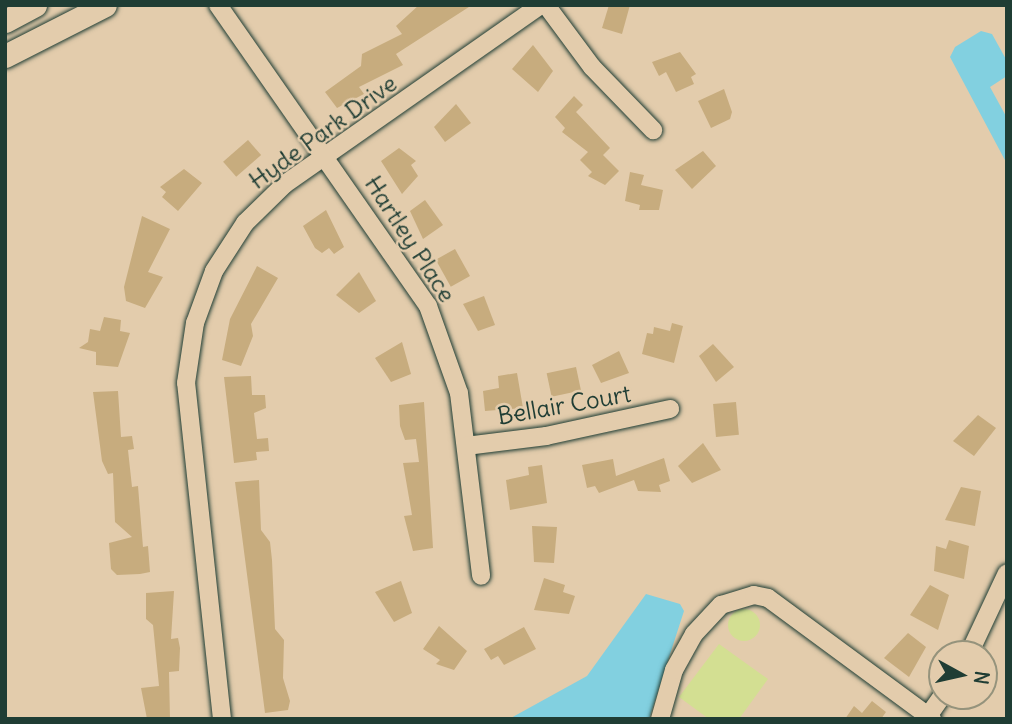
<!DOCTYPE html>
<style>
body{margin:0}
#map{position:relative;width:1012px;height:724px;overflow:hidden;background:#e3ccac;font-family:Delius,sans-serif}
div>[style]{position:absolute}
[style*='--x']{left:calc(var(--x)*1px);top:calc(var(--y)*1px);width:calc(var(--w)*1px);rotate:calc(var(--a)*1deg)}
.green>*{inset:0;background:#d3df92}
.round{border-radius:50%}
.water>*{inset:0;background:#82d0e0}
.building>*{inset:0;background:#c7ac7e;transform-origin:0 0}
.roads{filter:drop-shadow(0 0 2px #1f3d34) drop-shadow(0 0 2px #1f3d34)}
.minor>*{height:18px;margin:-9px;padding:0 9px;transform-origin:9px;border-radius:9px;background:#e3ccac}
.major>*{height:23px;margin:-11.5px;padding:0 11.5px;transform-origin:11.5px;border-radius:11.5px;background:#e3ccac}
span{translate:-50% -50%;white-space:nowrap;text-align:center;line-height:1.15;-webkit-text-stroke:5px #e3ccac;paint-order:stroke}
.street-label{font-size:24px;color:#1f3d34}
.frame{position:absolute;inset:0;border:7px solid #1f3d34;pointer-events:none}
.north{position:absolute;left:928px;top:640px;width:70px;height:70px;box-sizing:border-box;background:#e3ccac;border:2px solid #95937c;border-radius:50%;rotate:98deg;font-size:19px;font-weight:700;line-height:28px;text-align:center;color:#1f3d34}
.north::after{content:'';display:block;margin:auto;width:24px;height:32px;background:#1f3d34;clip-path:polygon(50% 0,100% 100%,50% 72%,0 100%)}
</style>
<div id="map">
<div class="green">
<i class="round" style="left:728px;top:609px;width:32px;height:32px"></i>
<i style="clip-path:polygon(719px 644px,768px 679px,739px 719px,709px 719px,679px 697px)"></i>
</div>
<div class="water">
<i style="clip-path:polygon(981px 31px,992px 34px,1007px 61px,1007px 76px,990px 87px,1007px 118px,1007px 164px,950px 57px,955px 47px)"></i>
<i style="clip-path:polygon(646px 594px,680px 604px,684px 611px,649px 719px,509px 719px,587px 676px)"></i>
</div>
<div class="building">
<i style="clip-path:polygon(419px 5px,472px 5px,396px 54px,403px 65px,359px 87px,364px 94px,337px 108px,325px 92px,361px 66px,362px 54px,402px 34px,396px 26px)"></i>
<i style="clip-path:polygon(609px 5px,630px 5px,622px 34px,602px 28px)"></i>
<i style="clip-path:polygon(533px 45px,553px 71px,538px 92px,512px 69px)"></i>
<i style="clip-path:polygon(680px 52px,696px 74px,691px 77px,694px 84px,676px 92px,666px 72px,659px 76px,652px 62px)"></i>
<i style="clip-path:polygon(724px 89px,732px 112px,730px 119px,711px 128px,698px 101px)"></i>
<i style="clip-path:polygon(574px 96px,583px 105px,576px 112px,610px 148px,603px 155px,619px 171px,605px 185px,588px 176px,592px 172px,580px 160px,588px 152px,562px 132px,565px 128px,555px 117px)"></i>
<i style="clip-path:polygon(456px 104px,471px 123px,445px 142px,434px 127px)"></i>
<i style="left:248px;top:140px;width:20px;height:33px;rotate:49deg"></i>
<i style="clip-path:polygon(399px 148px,416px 161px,411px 165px,418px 176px,402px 194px,381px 161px)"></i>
<i style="clip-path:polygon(703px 151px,716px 166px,692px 189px,675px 170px)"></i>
<i style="clip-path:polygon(184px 169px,202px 183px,178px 211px,162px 197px,166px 192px,160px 187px)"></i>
<i style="clip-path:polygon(630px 172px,644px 175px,641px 185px,663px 190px,659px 210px,639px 210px,640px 205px,625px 201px)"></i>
<i style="clip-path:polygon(425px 200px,443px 225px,423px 239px,410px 211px)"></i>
<i style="clip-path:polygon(326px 210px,344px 247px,334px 254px,329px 248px,322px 253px,315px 248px,303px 226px)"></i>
<i style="clip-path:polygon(142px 216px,170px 229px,148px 272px,163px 277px,145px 308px,126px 301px,124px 287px)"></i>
<i style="left:455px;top:249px;width:31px;height:22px;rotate:61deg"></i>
<i style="clip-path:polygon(257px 266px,278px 278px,251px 324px,253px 336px,241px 366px,222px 360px,230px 319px)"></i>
<i style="clip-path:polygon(359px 272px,376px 301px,359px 313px,336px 295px)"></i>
<i style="clip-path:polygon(484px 296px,495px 325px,478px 331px,463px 304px)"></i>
<i style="clip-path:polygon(104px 317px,121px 320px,120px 331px,130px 333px,118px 367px,96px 365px,96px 352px,79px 348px,88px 342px,90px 329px,100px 331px)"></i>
<i style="clip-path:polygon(672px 323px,683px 326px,674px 363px,642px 354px,647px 333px,653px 334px,654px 327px,670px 331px)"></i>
<i style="clip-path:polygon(402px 342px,411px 374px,391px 382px,375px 358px)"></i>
<i style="clip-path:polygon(713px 344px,734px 367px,716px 382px,699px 356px)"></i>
<i style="clip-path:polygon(619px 351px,629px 373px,601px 383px,592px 365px)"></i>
<i style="left:576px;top:367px;width:24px;height:30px;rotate:78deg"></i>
<i style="clip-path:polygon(517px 373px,523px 408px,485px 411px,483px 391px,499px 388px,498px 376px)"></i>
<i style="clip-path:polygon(251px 376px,252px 395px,265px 395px,266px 408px,254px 413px,257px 439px,268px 438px,269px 451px,256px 452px,257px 460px,234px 463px,224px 377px)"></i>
<i style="clip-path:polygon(118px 391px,121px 437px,132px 436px,134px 449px,128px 450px,132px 487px,138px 486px,143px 547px,148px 546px,150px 572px,140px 574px,117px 575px,111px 569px,109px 543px,132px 537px,115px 522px,113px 473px,108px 474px,102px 461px,93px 392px)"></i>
<i style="clip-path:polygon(424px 402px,433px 548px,413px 551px,404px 516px,412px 515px,403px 463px,419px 462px,416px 439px,405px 440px,400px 426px,399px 405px)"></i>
<i style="left:736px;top:402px;width:33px;height:23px;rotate:85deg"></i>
<i style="clip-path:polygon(978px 415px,996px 428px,974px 456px,953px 441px)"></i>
<i style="clip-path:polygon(703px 443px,721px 470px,692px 483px,678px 466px)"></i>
<i style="clip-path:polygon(664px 458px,670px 481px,659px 485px,661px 492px,638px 491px,634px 480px,599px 493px,595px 486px,587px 488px,582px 465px,613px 459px,616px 476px)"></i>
<i style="clip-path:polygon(542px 465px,547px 503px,510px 510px,506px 480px,529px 475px,528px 467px)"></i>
<i style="clip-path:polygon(259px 480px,261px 530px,270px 542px,272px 560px,275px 629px,284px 640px,283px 678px,290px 701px,288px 710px,265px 713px,235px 482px)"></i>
<i style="clip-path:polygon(961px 487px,981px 491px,975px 526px,945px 520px)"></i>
<i style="clip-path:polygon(532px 526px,557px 527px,554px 563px,534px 562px)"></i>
<i style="clip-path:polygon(949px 540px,969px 546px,964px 579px,934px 571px,936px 546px,946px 549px)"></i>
<i style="clip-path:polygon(544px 578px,565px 585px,563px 592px,575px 596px,569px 614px,534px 610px)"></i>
<i style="clip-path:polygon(401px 581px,412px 613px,394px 622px,375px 592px)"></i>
<i style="clip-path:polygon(930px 585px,949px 595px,938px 630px,910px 615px)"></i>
<i style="clip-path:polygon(174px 591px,171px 639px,178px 638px,180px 648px,179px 671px,169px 672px,170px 719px,147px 719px,141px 688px,159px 686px,153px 625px,146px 619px,146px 593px)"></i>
<i style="clip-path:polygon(439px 626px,467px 651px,454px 670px,436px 664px,440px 660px,423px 649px)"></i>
<i style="clip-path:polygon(524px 627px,536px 649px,504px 665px,498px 656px,491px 660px,484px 649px)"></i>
<i style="clip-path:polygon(908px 633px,926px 647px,909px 677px,884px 658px)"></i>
<i style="clip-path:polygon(872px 701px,886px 712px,881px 719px,845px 719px,854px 706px,862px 713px)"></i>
</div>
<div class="roads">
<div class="minor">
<i style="--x:218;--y:5;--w:367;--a:55.1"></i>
<i style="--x:428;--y:306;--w:92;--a:70.4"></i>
<i style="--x:459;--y:393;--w:184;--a:83.1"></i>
<i style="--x:546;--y:5;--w:77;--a:53.4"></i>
<i style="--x:592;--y:67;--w:88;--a:45.9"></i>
<i style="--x:466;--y:446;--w:81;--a:-7.1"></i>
<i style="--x:546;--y:436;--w:127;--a:-12.3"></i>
<i style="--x:969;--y:654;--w:89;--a:-64.9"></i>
<i style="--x:222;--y:719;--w:338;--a:-96.1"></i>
<i style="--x:186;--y:383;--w:61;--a:-81.5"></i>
<i style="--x:195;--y:323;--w:55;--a:-69.9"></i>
<i style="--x:214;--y:271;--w:57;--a:-57.1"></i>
<i style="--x:245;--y:223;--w:56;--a:-44.3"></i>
<i style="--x:285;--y:184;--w:312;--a:-35"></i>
<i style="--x:660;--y:719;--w:51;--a:-74.1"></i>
<i style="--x:674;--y:670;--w:41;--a:-60.9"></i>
<i style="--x:694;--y:634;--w:40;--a:-47"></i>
<i style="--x:721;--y:605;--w:34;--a:-17"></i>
<i style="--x:754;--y:595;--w:14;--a:12"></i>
<i style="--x:768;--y:598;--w:204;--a:36.4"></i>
<i style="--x:926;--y:719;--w:28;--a:-55"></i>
</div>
<div class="major">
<i style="--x:5;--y:21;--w:34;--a:-28"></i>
<i style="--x:5;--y:56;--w:112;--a:-27"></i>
</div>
</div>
<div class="street-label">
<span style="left:323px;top:132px;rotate:-36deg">Hyde Park Drive</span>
<span style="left:410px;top:239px;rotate:57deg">Hartley Place</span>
<span style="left:564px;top:405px;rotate:-10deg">Bellair Court</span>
</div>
<div class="frame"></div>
<div class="north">N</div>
</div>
